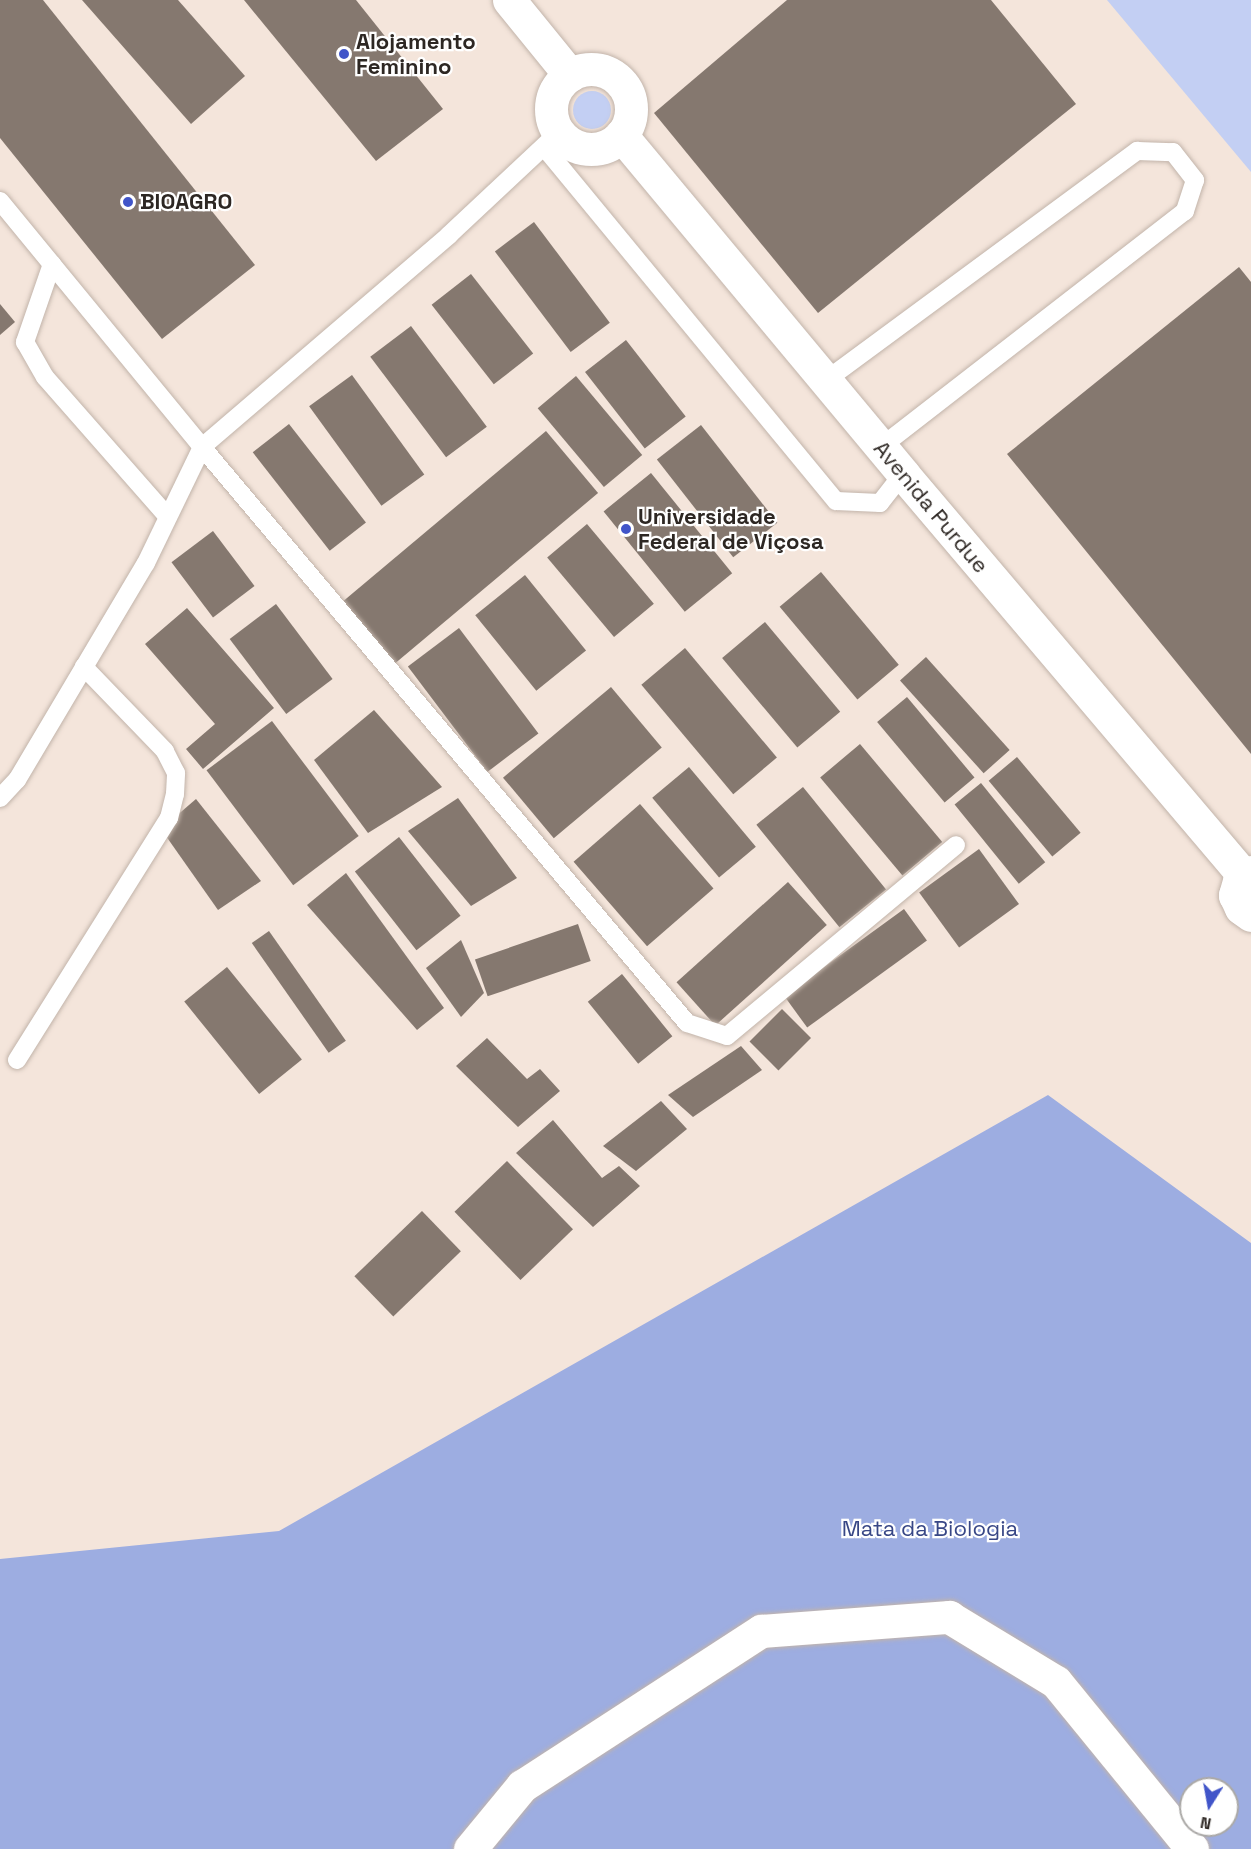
<!DOCTYPE html>
<meta charset="utf-8">
<style>
body{margin:0}
#map{position:relative;width:1251px;height:1849px;overflow:hidden;background:#f4e5db;font-family:"Space Grotesk",sans-serif}
div>[style]{position:absolute}
[style*='--x']{left:calc(var(--x)*1px);top:calc(var(--y)*1px);width:calc(var(--w)*1px);rotate:calc(var(--a)*1deg)}
.green>*{inset:0;background:#c3cff3}
.round{border-radius:50%}
.forest>*{inset:0;background:#9dade1}
.building>*{inset:0;background:#85786f;transform-origin:0 0}
.roads{filter:drop-shadow(0 0 2px #c2b4aa) drop-shadow(0 0 2px #c2b4aa)}
.lane>*{height:18px;margin:-9px;padding:0 9px;transform-origin:9px;border-radius:9px;background:#fff}
.street>*{height:33px;margin:-16.5px;padding:0 16.5px;transform-origin:16.5px;border-radius:16.5px;background:#fff}
.secondary>*{height:33px;margin:-16.5px;padding:0 16.5px;transform-origin:16.5px;border-radius:16.5px;background:#fff}
.secondary>.ring{margin:-16.5px;padding:0;box-sizing:content-box;background:none;border:33px solid #fff;border-radius:50%}
.dots>*{width:16px;height:16px;translate:-50% -50%;box-sizing:border-box;border:3px solid #fff;border-radius:50%}
span{translate:-50% -50%;white-space:nowrap;text-align:center;line-height:1.15;-webkit-text-stroke:4.5px #fff;paint-order:stroke}
.poi-label{font-size:22px;color:#2d2723;font-weight:700}
.left{translate:0 -50%;text-align:left}
.street-label{font-size:22px;color:#2d2723}
.park-label{font-size:22px;color:#384786}
.north{position:absolute;left:1179px;top:1777px;width:60px;height:60px;box-sizing:border-box;background:#fff;border:2px solid #aba9a7;border-radius:50%;rotate:191deg;font-size:16px;font-weight:700;line-height:24px;text-align:center;color:#2d2723}
.north::after{content:'';display:block;margin:auto;width:21px;height:27px;background:#4155c9;clip-path:polygon(50% 0,100% 100%,50% 72%,0 100%)}
</style>
<div id="map">
<div class="green">
<i style="clip-path:polygon(1107px 0,1251px 0,1251px 172px)"></i>
<i class="round" style="left:573px;top:91px;width:38px;height:38px"></i>
</div>
<div class="forest">
<i style="clip-path:polygon(evenodd,1048px 1095px,1251px 1243px,1251px 1849px,0 1849px,0 1559px,279px 1531px,1048px 1095px,1191px 1789px,1227px 1789px,1227px 1825px,1191px 1825px,1191px 1789px)"></i>
</div>
<div class="building">
<i style="clip-path:polygon(0 0,43px 0,255px 265px,162px 339px,0 138px)"></i>
<i style="clip-path:polygon(82px 0,178px 0,245px 76px,191px 124px)"></i>
<i style="clip-path:polygon(244px 0,356px 0,443px 109px,376px 161px)"></i>
<i style="clip-path:polygon(787px 0,991px 0,1076px 104px,818px 313px,654px 113px)"></i>
<i style="left:534px;top:222px;width:126px;height:49px;rotate:53deg"></i>
<i style="clip-path:polygon(1239px 267px,1251px 282px,1251px 754px,1007px 454px)"></i>
<i style="left:471px;top:274px;width:101px;height:50px;rotate:52deg"></i>
<i style="clip-path:polygon(0 304px,15px 322px,0 335px)"></i>
<i style="left:411px;top:326px;width:126px;height:51px;rotate:53deg"></i>
<i style="left:626px;top:340px;width:97px;height:52px;rotate:52deg"></i>
<i style="left:352px;top:375px;width:123px;height:53px;rotate:54deg"></i>
<i style="left:576px;top:376px;width:103px;height:50px;rotate:50deg"></i>
<i style="left:289px;top:424px;width:125px;height:46px;rotate:52deg"></i>
<i style="left:701px;top:425px;width:124px;height:56px;rotate:52deg"></i>
<i style="left:546px;top:431px;width:81px;height:266px;rotate:50deg"></i>
<i style="left:651px;top:473px;width:129px;height:61px;rotate:51deg"></i>
<i style="left:587px;top:524px;width:104px;height:52px;rotate:50deg"></i>
<i style="left:213px;top:531px;width:69px;height:52px;rotate:53deg"></i>
<i style="left:821px;top:572px;width:121px;height:54px;rotate:50deg"></i>
<i style="left:525px;top:575px;width:97px;height:64px;rotate:51deg"></i>
<i style="left:276px;top:604px;width:94px;height:58px;rotate:53deg"></i>
<i style="clip-path:polygon(187px 608px,274px 708px,203px 769px,186px 749px,215px 724px,145px 644px)"></i>
<i style="left:765px;top:622px;width:117px;height:56px;rotate:50deg"></i>
<i style="left:459px;top:628px;width:132px;height:64px;rotate:53deg"></i>
<i style="left:685px;top:648px;width:143px;height:57px;rotate:50deg"></i>
<i style="left:926px;top:657px;width:125px;height:35px;rotate:48deg"></i>
<i style="left:611px;top:687px;width:79px;height:141px;rotate:50deg"></i>
<i style="left:907px;top:697px;width:105px;height:39px;rotate:50deg"></i>
<i style="clip-path:polygon(374px 710px,442px 787px,368px 833px,314px 760px)"></i>
<i style="left:272px;top:721px;width:144px;height:82px;rotate:53deg"></i>
<i style="left:860px;top:744px;width:128px;height:52px;rotate:50deg"></i>
<i style="left:1017px;top:757px;width:99px;height:37px;rotate:50deg"></i>
<i style="left:689px;top:767px;width:104px;height:48px;rotate:50deg"></i>
<i style="left:981px;top:783px;width:102px;height:34px;rotate:51deg"></i>
<i style="left:803px;top:787px;width:132px;height:60px;rotate:51deg"></i>
<i style="clip-path:polygon(458px 798px,517px 878px,471px 906px,408px 831px)"></i>
<i style="clip-path:polygon(196px 799px,261px 881px,218px 910px,161px 829px)"></i>
<i style="left:640px;top:804px;width:112px;height:88px;rotate:49deg"></i>
<i style="left:399px;top:837px;width:100px;height:56px;rotate:52deg"></i>
<i style="left:979px;top:849px;width:68px;height:74px;rotate:54deg"></i>
<i style="clip-path:polygon(346px 873px,444px 1008px,417px 1030px,307px 905px)"></i>
<i style="left:788px;top:882px;width:58px;height:150px;rotate:48deg"></i>
<i style="left:904px;top:909px;width:39px;height:148px;rotate:54deg"></i>
<i style="left:578px;top:924px;width:39px;height:109px;rotate:71deg"></i>
<i style="left:269px;top:931px;width:134px;height:21px;rotate:55deg"></i>
<i style="clip-path:polygon(461px 940px,484px 993px,461px 1017px,426px 968px)"></i>
<i style="left:227px;top:967px;width:119px;height:55px;rotate:51deg"></i>
<i style="left:622px;top:974px;width:80px;height:44px;rotate:51deg"></i>
<i style="left:782px;top:1009px;width:41px;height:46px;rotate:45deg"></i>
<i style="clip-path:polygon(487px 1038px,527px 1079px,540px 1069px,560px 1091px,518px 1127px,456px 1066px)"></i>
<i style="clip-path:polygon(741px 1046px,762px 1070px,693px 1117px,668px 1095px)"></i>
<i style="clip-path:polygon(661px 1101px,687px 1129px,636px 1171px,603px 1146px)"></i>
<i style="clip-path:polygon(553px 1120px,602px 1178px,619px 1166px,640px 1186px,593px 1227px,516px 1153px)"></i>
<i style="left:507px;top:1161px;width:95px;height:73px;rotate:46deg"></i>
<i style="left:422px;top:1211px;width:56px;height:94px;rotate:46deg"></i>
</div>
<div class="roads">
<div class="lane">
<i style="--x:544;--y:147;--w:459;--a:50.5"></i>
<i style="--x:836;--y:501;--w:44;--a:2.6"></i>
<i style="--x:880;--y:503;--w:37;--a:-52"></i>
<i style="--x:0;--y:201;--w:318;--a:50.6"></i>
<i style="--x:202;--y:447;--w:326;--a:-40.6"></i>
<i style="--x:449;--y:235;--w:151;--a:-43.1"></i>
<i style="--x:52;--y:264;--w:83;--a:109.1"></i>
<i style="--x:25;--y:342;--w:40;--a:60.3"></i>
<i style="--x:45;--y:377;--w:186;--a:48.7"></i>
<i style="--x:825;--y:381;--w:388;--a:-36.4"></i>
<i style="--x:1137;--y:151;--w:36;--a:2"></i>
<i style="--x:1173;--y:152;--w:36;--a:52"></i>
<i style="--x:1195;--y:180;--w:33;--a:108"></i>
<i style="--x:1185;--y:211;--w:386;--a:142.2"></i>
<i style="--x:0;--y:798;--w:25;--a:-47"></i>
<i style="--x:17;--y:780;--w:252;--a:-59.3"></i>
<i style="--x:146;--y:563;--w:129;--a:-64.2"></i>
<i style="--x:202;--y:447;--w:753;--a:49.9"></i>
<i style="--x:687;--y:1023;--w:42;--a:18"></i>
<i style="--x:727;--y:1036;--w:298;--a:-39.8"></i>
<i style="--x:17;--y:1060;--w:286;--a:-57.9"></i>
<i style="--x:169;--y:818;--w:25;--a:-76"></i>
<i style="--x:175;--y:794;--w:21;--a:-87"></i>
<i style="--x:176;--y:773;--w:25;--a:-117"></i>
<i style="--x:165;--y:751;--w:117;--a:-134"></i>
</div>
<div class="street">
<i style="--x:470;--y:1849;--w:82;--a:-50.5"></i>
<i style="--x:522;--y:1786;--w:285;--a:-33"></i>
<i style="--x:761;--y:1631;--w:189;--a:-4.3"></i>
<i style="--x:949;--y:1617;--w:125;--a:31.3"></i>
<i style="--x:1056;--y:1682;--w:215;--a:50.8"></i>
</div>
<div class="secondary">
<i style="--x:509;--y:0;--w:97;--a:50.9"></i>
<i class="ring" style="left:551px;top:69px;width:47px;height:47px"></i>
<i style="--x:621;--y:135;--w:441;--a:50.2"></i>
<i style="--x:903;--y:474;--w:527;--a:49.69"></i>
<i style="--x:1251;--y:872;--w:15;--a:143"></i>
<i style="--x:1239;--y:881;--w:15;--a:106"></i>
<i style="--x:1235;--y:895;--w:14;--a:65"></i>
<i style="--x:1241;--y:908;--w:12;--a:35"></i>
</div>
</div>
<div class="dots">
<i style="left:344px;top:54px;background:#4155c9"></i>
<i style="left:128px;top:202px;background:#4155c9"></i>
<i style="left:626px;top:529px;background:#4155c9"></i>
</div>
<div class="poi-label">
<span class="left" style="left:356px;top:54px">Alojamento<br>Feminino</span>
<span class="left" style="left:140px;top:202px">BIOAGRO</span>
<span class="left" style="left:638px;top:529px">Universidade<br>Federal de Viçosa</span>
</div>
<div class="street-label">
<span style="left:931px;top:507px;rotate:50deg">Avenida Purdue</span>
</div>
<div class="park-label">
<span style="left:930px;top:1529px">Mata da Biologia</span>
</div>
<div class="north">N</div>
</div>
